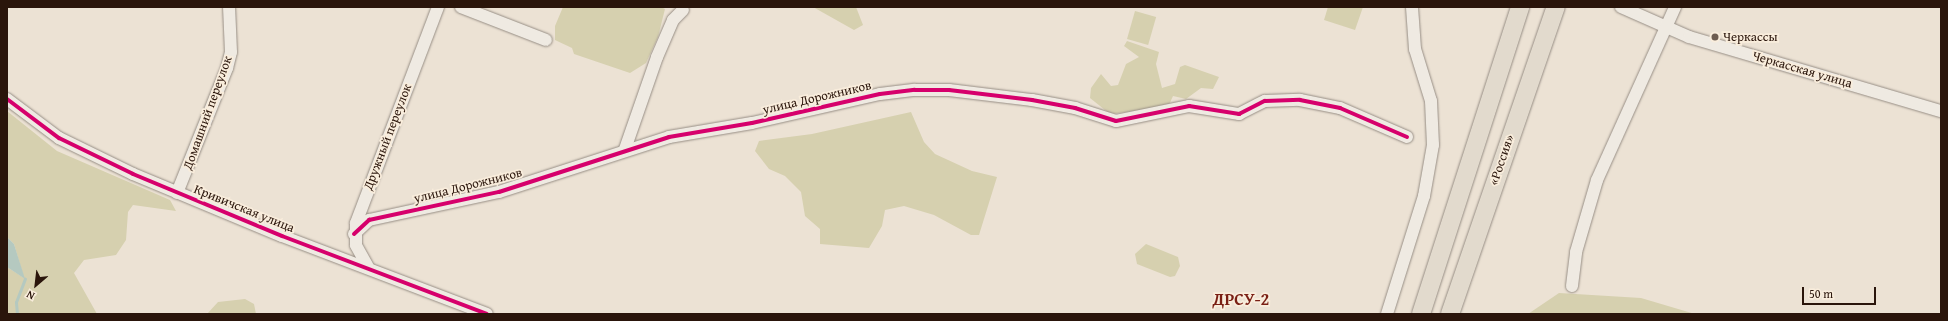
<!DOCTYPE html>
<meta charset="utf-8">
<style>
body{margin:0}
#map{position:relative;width:1948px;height:321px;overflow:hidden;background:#ece2d4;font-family:"Gentium Book Plus",serif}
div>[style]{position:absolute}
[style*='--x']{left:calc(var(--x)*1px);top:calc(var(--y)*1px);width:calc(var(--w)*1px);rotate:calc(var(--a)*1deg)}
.green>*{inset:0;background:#d6d0af;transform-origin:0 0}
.water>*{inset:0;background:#b5c9c0}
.stream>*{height:3px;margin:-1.5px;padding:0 1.5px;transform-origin:1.5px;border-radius:1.5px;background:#b5c9c0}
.roads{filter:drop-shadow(0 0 1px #978e85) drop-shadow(0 0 1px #978e85)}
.minor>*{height:12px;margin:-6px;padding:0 6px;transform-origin:6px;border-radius:6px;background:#efeae2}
.highway>*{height:18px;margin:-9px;padding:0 9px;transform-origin:9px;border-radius:9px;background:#e2dacd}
.cycleway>*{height:4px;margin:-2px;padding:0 2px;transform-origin:2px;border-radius:2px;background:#d6006c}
.dots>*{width:11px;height:11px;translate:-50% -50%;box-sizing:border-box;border:2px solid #f9eddc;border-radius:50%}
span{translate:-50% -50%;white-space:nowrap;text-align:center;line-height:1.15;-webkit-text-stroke:3.5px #f9eddc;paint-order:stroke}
.poi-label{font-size:13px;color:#2a150b}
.left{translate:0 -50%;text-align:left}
.street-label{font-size:13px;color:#2a150b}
.district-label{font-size:17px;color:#7a1f14;font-weight:700}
.frame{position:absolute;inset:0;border:8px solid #2a150b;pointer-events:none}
.north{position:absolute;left:16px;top:265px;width:40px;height:40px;-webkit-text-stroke:3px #f9eddc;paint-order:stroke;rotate:208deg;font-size:11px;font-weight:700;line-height:16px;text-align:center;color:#2a150b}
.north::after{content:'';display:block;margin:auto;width:14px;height:18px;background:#2a150b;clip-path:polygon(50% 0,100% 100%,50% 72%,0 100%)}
.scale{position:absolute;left:1802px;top:287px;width:74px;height:18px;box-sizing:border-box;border:2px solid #2a150b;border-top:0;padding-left:5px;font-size:12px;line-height:14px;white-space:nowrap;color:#2a150b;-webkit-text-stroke:3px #f9eddc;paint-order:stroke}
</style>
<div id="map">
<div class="green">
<i style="clip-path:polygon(563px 7px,661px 7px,665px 9px,658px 37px,646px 63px,630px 73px,574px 54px,572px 48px,555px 40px,555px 26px)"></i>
<i style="clip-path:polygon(813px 7px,856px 7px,863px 25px,854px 30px)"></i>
<i style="clip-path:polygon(1328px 7px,1363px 7px,1355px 30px,1324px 20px)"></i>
<i style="left:1135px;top:11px;width:22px;height:29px;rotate:16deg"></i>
<i style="clip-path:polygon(1127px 41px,1159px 52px,1156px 64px,1162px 88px,1175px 84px,1180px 67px,1185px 65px,1219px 77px,1213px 89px,1201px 88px,1186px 99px,1173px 96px,1168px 107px,1110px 114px,1090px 98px,1091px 88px,1101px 74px,1111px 86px,1118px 85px,1126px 64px,1139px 57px,1124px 46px)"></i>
<i style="clip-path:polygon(7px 111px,57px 151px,170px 200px,176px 211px,133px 205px,128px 212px,126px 240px,116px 255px,84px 260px,74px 273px,97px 314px,7px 314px,7px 267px,24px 278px,14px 244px,7px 237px)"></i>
<i style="clip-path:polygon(911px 112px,924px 142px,935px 154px,972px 171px,997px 177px,979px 235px,971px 235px,934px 215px,904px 206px,885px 210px,882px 226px,869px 248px,820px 244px,820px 229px,805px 216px,801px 192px,785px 176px,769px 169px,755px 151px,759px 141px,812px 134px)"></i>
<i style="clip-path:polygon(1146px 244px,1178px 257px,1180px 266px,1175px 276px,1170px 277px,1137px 264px,1135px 254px)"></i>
<i style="clip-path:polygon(1559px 293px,1641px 298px,1695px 314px,1528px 314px)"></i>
<i style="clip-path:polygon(245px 299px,254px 304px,256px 314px,207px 314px,218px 302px)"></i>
</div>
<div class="water">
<i style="clip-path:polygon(7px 237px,14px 244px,25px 279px,7px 267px)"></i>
</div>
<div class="stream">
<i style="--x:17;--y:314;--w:12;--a:-95"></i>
<i style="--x:16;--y:302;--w:25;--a:-69"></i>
</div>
<div class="roads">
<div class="minor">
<i style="--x:461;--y:7;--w:91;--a:21.2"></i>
<i style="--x:1621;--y:7;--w:74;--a:23.8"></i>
<i style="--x:1689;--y:37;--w:263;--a:16.4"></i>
<i style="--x:7;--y:99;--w:65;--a:36.9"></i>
<i style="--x:59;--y:138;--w:82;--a:25.9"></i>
<i style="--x:133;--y:174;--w:161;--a:22.6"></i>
<i style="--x:282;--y:236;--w:219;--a:20.8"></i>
<i style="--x:625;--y:149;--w:97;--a:-70.8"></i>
<i style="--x:657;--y:57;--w:40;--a:-66.6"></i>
<i style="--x:673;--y:20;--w:14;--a:-45"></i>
<i style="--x:177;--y:193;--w:135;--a:-68.2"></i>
<i style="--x:227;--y:68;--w:16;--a:-76"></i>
<i style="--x:231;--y:52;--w:45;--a:-92.5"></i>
<i style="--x:354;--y:234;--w:21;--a:-43"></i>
<i style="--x:369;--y:220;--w:133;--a:-12.2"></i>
<i style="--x:499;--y:192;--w:179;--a:-17.9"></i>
<i style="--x:669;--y:137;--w:84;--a:-9.6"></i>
<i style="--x:752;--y:123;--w:131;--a:-12.8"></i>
<i style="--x:880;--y:94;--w:35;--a:-7"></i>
<i style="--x:915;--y:90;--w:34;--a:0"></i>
<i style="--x:949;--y:90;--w:84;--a:6.9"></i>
<i style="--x:1032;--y:100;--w:44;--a:10.5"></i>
<i style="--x:1075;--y:108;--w:43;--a:17.6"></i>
<i style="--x:1116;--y:121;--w:75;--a:-11.6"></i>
<i style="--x:1189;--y:106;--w:51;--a:9.1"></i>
<i style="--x:1239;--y:114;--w:29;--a:-27"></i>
<i style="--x:1265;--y:101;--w:35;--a:-2"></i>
<i style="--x:1300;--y:100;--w:41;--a:11.3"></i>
<i style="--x:1340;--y:108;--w:73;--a:23.4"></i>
<i style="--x:368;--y:267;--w:25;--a:-119"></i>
<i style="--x:356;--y:245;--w:22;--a:-90"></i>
<i style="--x:356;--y:223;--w:231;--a:-69.2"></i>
<i style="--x:1572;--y:286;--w:34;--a:-83"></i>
<i style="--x:1576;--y:252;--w:75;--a:-73.7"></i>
<i style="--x:1597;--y:180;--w:190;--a:-65.7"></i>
<i style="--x:1387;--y:314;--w:124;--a:-72.6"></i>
<i style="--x:1424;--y:196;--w:52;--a:-80"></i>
<i style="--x:1433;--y:145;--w:44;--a:-92.6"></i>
<i style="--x:1431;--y:101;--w:54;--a:-107.1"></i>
<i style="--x:1415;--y:49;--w:42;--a:-94.1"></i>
</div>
<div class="highway">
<i style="--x:1421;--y:314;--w:323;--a:-72.1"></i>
<i style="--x:1450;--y:314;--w:325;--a:-71"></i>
</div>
</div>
<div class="cycleway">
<i style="--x:7;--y:99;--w:65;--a:36.9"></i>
<i style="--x:59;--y:138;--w:82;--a:25.9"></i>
<i style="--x:133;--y:174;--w:161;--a:22.6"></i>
<i style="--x:282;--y:236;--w:219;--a:20.8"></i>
<i style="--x:354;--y:234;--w:21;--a:-43"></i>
<i style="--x:369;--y:220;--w:133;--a:-12.2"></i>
<i style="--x:499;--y:192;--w:179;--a:-17.9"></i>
<i style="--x:669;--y:137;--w:84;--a:-9.6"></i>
<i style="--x:752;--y:123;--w:131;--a:-12.8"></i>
<i style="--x:880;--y:94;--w:35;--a:-7"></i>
<i style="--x:915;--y:90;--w:34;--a:0"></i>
<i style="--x:949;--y:90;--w:84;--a:6.9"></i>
<i style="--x:1032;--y:100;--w:44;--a:10.5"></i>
<i style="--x:1075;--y:108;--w:43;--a:17.6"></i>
<i style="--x:1116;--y:121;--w:75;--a:-11.6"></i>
<i style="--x:1189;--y:106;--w:51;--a:9.1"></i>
<i style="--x:1239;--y:114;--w:29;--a:-27"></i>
<i style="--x:1265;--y:101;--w:35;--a:-2"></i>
<i style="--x:1300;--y:100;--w:41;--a:11.3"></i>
<i style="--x:1340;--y:108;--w:73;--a:23.4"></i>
</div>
<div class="dots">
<i style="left:1715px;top:37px;background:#6e5d51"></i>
</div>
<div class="poi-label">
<span class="left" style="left:1723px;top:37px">Черкассы</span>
</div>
<div class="street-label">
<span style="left:1802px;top:70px;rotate:16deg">Черкасская улица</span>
<span style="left:817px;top:98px;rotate:-13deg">улица Дорожников</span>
<span style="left:208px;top:113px;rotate:-70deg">Домашний переулок</span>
<span style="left:388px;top:137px;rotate:-69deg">Дружный переулок</span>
<span style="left:1502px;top:160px;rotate:-71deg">«Россия»</span>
<span style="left:468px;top:186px;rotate:-14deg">улица Дорожников</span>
<span style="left:244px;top:209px;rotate:22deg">Кривичская улица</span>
</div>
<div class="district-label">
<span style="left:1241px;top:299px">ДРСУ-2</span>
</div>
<div class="frame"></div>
<div class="north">N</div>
<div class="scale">50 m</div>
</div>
